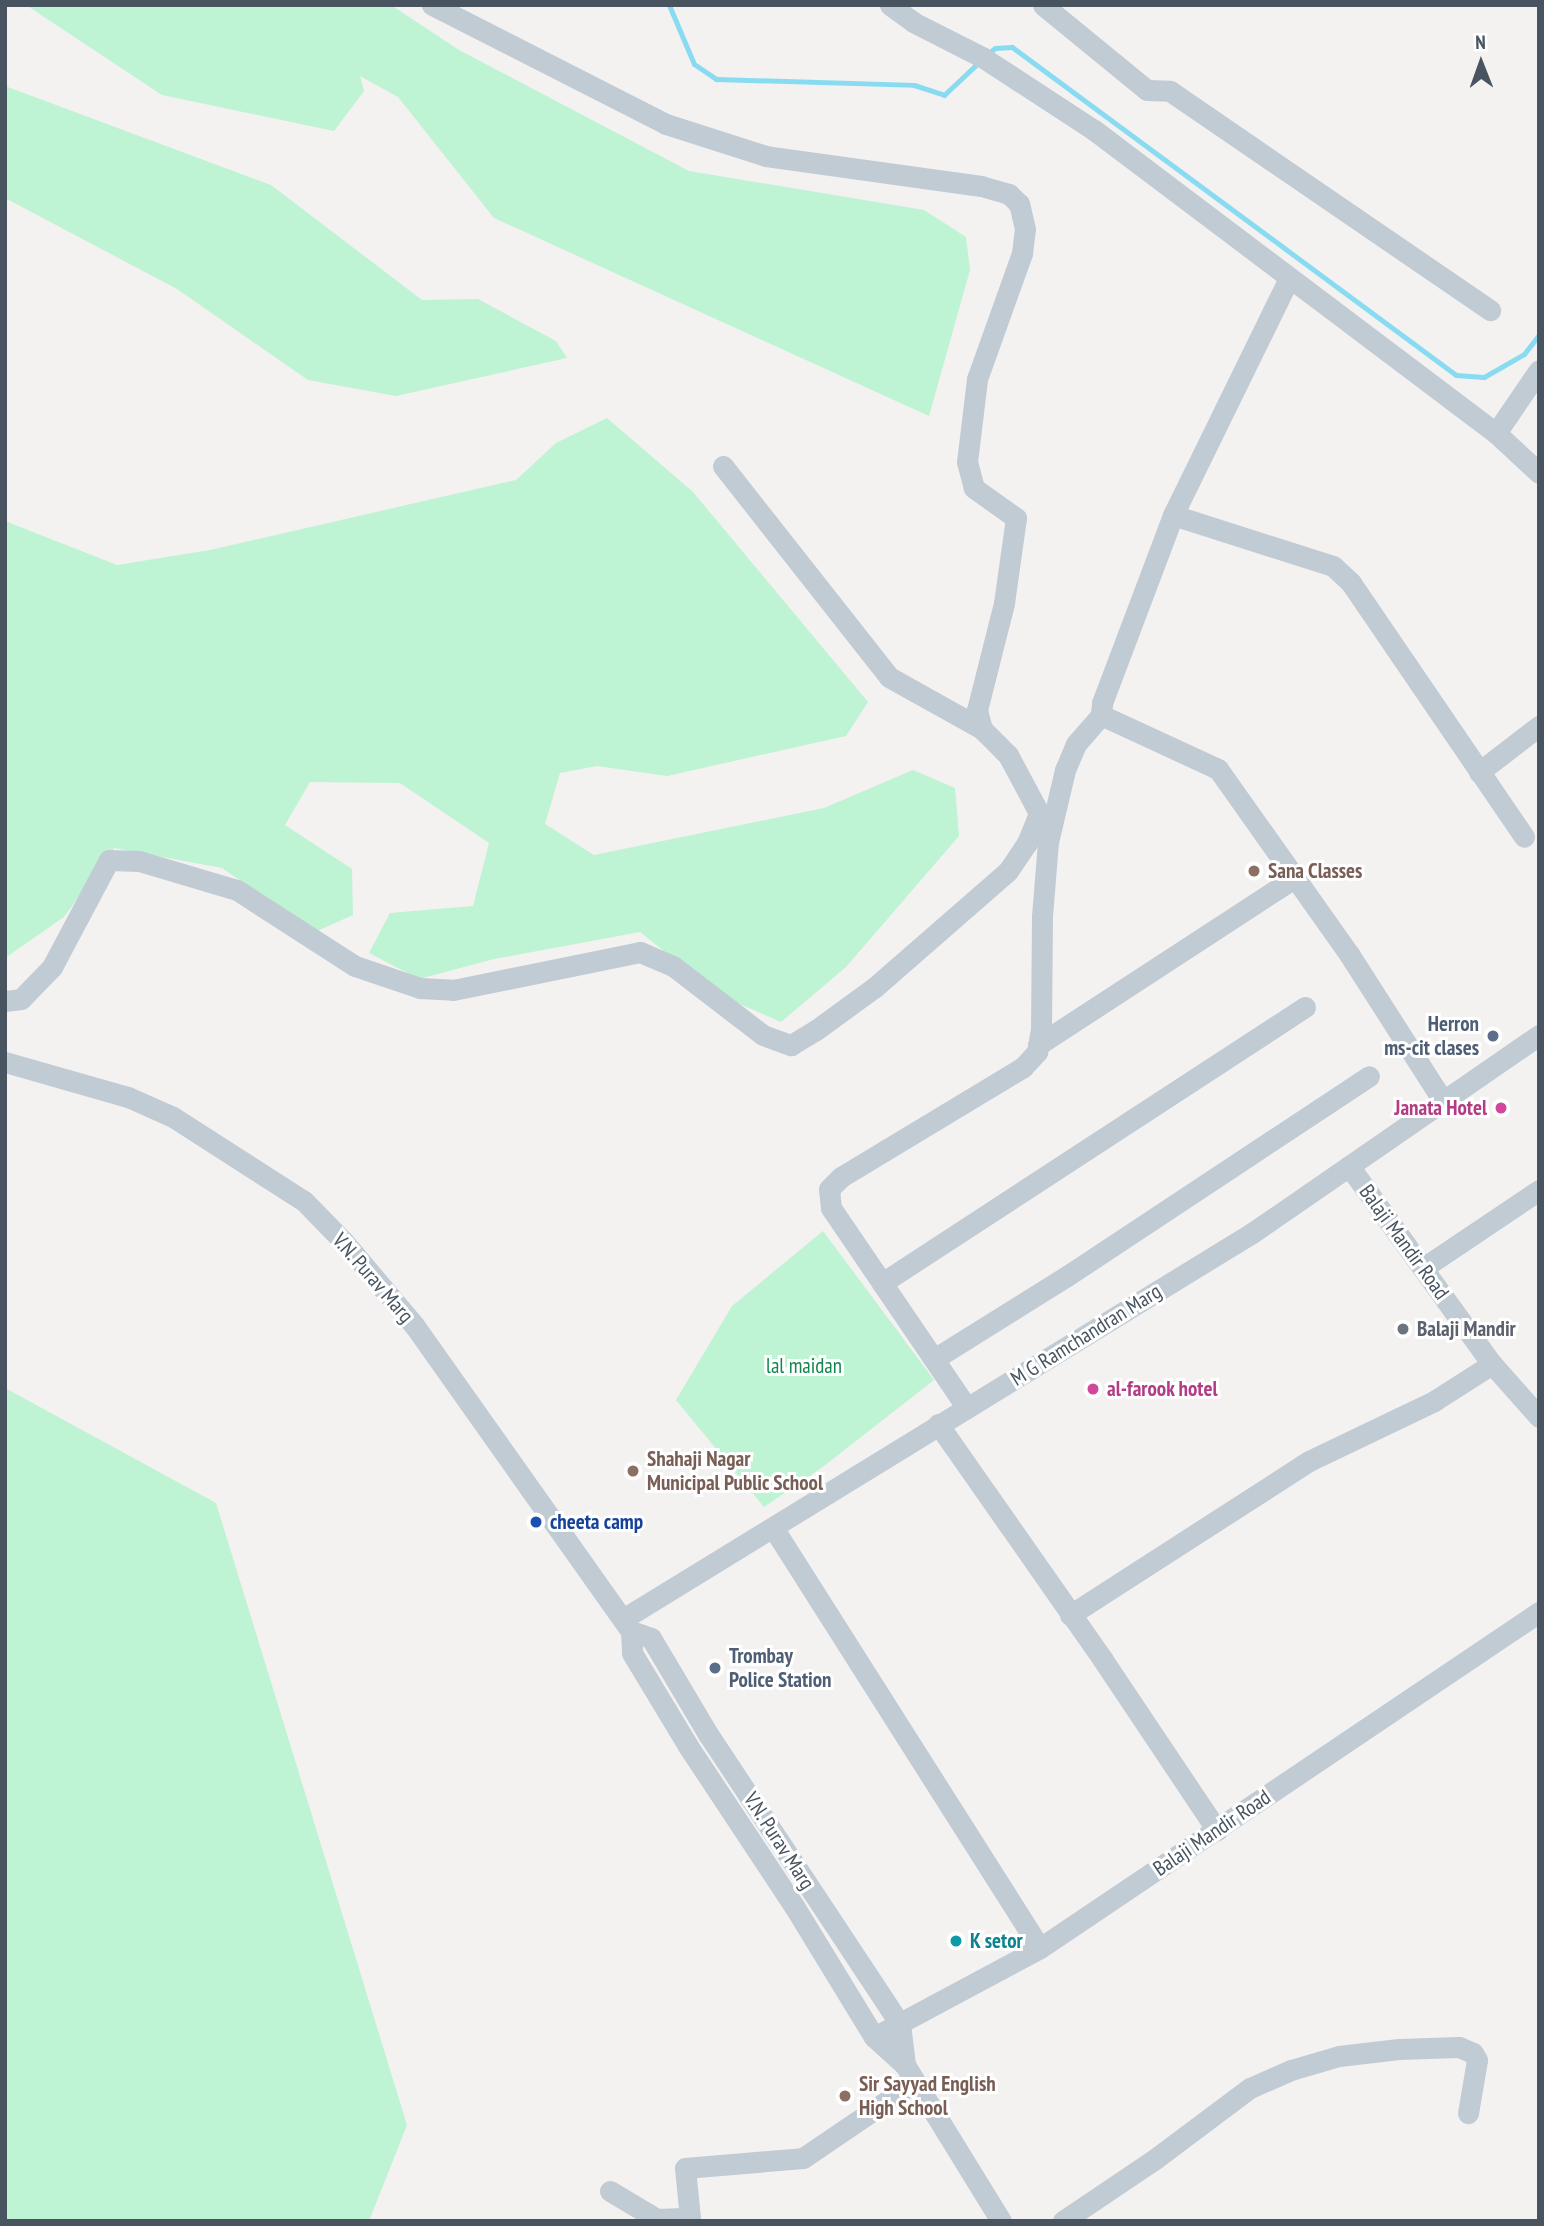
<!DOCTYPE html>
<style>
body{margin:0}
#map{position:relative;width:1544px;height:2226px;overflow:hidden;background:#f4f1f1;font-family:"PT Sans Narrow",sans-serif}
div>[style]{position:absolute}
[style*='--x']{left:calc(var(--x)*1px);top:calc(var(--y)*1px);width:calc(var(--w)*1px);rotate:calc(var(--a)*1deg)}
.green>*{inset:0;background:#bef3d3}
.stream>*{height:5px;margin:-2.5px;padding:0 2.5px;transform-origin:2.5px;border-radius:2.5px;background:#89dbf2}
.minor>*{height:21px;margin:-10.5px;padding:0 10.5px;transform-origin:10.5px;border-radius:10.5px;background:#c1cbd4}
.dots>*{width:19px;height:19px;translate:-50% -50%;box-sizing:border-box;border:4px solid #fff;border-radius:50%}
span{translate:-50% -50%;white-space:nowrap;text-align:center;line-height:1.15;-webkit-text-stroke:6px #fff;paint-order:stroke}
.education-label{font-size:21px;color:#785e54;font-weight:700}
.left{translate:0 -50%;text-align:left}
.service-label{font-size:21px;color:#4e5e75;font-weight:700}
.right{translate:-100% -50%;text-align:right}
.hotel-label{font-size:21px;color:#b23c85;font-weight:700}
.street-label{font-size:21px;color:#485460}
.worship-label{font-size:21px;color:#5b616d;font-weight:700}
.park-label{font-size:21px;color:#12884e}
.transit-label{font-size:21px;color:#164399;font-weight:700}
.culture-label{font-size:21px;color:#0d838f;font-weight:700}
.frame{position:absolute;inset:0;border:7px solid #485460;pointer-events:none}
.north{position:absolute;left:1446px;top:28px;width:70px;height:70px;-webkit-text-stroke:5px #fff;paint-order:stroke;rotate:359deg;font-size:19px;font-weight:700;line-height:28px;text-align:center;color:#485460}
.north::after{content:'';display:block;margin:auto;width:24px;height:32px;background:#485460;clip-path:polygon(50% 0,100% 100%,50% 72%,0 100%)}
</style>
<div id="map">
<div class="green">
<i style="clip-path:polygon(26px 5px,391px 5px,459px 50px,689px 171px,924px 210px,966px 237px,970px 270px,929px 416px,494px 218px,398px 97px,360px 76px,364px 91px,334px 131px,162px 95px)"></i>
<i style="clip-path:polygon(5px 86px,271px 185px,422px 300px,478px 299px,556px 341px,567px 358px,396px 396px,308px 380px,177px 289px,5px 198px)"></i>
<i style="clip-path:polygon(607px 418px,693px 492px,868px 702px,846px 736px,667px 776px,597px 766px,560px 773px,545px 824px,594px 855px,824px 808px,913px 770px,955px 788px,959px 836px,846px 967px,781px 1022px,719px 995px,640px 932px,494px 959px,419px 979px,369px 953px,390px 913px,473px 906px,489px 843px,400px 783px,310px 782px,285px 825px,352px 869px,353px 915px,315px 932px,222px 868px,114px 848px,64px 917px,5px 958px,5px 521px,117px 565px,210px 550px,516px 480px,556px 443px)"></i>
<i style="clip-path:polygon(823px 1231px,934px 1380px,824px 1466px,764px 1507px,676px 1400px,732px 1306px)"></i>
<i style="clip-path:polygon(5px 1388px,216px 1503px,407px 2125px,369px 2221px,5px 2221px)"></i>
</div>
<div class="stream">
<i style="--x:669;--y:5;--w:64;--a:67"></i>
<i style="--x:694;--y:64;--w:27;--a:34"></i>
<i style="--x:716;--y:79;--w:198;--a:1.7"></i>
<i style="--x:914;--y:85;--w:32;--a:18"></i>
<i style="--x:944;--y:95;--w:48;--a:-43.3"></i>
<i style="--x:986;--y:55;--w:11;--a:-38"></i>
<i style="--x:995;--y:48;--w:17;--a:-3"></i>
<i style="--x:1012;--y:47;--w:552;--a:36.45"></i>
<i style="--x:1456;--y:375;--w:28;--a:4"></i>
<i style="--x:1484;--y:377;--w:46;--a:-29.9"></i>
<i style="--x:1524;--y:354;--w:24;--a:-52"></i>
</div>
<div class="minor">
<i style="--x:890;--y:5;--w:29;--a:36"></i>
<i style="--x:913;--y:22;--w:77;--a:26.9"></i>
<i style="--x:982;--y:57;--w:134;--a:33.1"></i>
<i style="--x:1094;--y:130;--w:503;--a:37.01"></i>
<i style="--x:1496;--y:433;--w:59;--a:42.9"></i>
<i style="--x:1043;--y:5;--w:134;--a:39.3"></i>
<i style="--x:1147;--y:90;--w:23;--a:2"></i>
<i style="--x:1170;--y:91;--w:388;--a:34.4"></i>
<i style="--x:1496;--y:433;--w:76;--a:-55.7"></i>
<i style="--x:723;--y:466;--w:268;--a:51.8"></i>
<i style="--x:889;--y:677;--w:107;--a:29.2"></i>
<i style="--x:1173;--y:515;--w:168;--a:17.7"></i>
<i style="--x:1333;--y:566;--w:25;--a:43"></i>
<i style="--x:1351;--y:583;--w:307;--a:55.7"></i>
<i style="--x:1101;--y:715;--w:129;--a:24.8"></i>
<i style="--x:1218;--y:769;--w:227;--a:54.7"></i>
<i style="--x:1349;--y:954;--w:174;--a:57.4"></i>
<i style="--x:1479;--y:772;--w:76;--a:-37.5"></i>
<i style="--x:5;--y:1001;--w:16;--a:-7"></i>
<i style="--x:21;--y:999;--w:45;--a:-45.9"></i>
<i style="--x:52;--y:967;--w:121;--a:-62"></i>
<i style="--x:109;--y:860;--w:30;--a:2"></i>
<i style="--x:139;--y:861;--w:102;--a:16.5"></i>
<i style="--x:237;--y:890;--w:140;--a:32.8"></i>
<i style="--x:355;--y:966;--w:69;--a:18.7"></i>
<i style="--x:420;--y:988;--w:33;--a:3"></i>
<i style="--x:453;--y:990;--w:191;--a:-11.5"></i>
<i style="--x:640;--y:952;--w:36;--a:23"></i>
<i style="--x:673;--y:966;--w:113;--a:37.5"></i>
<i style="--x:763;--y:1035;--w:30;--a:20"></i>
<i style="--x:791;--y:1045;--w:29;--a:-31"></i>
<i style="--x:816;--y:1030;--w:73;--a:-36.1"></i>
<i style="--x:875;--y:987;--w:176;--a:-41.1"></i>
<i style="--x:1008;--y:871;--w:34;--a:-56"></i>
<i style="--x:1027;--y:843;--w:32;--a:-68"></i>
<i style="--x:1039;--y:813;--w:66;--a:-118.1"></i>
<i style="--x:1008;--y:755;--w:37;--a:-135"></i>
<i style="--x:982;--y:729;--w:20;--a:-105"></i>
<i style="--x:977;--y:710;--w:110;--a:-75.8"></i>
<i style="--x:1004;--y:603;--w:86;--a:-82"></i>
<i style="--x:1016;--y:518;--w:52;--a:-144.5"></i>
<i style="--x:974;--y:488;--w:27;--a:-105"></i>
<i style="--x:967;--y:462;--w:84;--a:-83.1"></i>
<i style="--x:977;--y:379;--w:134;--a:-70.3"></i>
<i style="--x:1022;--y:253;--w:24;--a:-83"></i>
<i style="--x:1025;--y:229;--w:26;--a:-103"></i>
<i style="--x:1019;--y:204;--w:14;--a:-135"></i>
<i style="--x:1009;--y:194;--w:29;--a:-164"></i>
<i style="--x:981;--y:186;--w:217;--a:-172.1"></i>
<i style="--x:766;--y:156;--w:105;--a:-162.3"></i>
<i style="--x:666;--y:124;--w:263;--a:-153"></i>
<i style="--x:1038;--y:1045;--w:306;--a:-33.1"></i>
<i style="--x:5;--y:1062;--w:128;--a:15.9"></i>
<i style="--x:128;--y:1097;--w:49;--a:24"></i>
<i style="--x:173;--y:1117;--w:156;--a:32.7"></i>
<i style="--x:304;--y:1201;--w:57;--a:45.7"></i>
<i style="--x:344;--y:1242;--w:109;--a:49.9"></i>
<i style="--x:414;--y:1325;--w:375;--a:54.7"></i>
<i style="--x:631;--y:1631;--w:22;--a:87"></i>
<i style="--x:632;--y:1653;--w:109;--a:58.9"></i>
<i style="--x:688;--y:1746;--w:192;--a:56.5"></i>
<i style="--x:794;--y:1906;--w:153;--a:58.6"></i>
<i style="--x:874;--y:2037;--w:42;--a:42.1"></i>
<i style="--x:905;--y:2065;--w:183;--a:58.4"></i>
<i style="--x:1349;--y:1166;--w:244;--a:54.2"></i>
<i style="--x:1492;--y:1364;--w:71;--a:48.4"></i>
<i style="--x:1423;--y:1268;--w:140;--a:-33.9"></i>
<i style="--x:882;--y:1283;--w:505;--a:-33.12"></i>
<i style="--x:934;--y:1359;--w:157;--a:-32"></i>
<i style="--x:1067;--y:1276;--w:362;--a:-33.5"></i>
<i style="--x:967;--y:1408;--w:242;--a:-124.2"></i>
<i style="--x:831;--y:1208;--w:19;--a:-96"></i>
<i style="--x:829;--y:1189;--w:17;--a:-45"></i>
<i style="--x:841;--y:1177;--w:213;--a:-31.1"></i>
<i style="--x:1023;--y:1067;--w:21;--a:-47"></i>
<i style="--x:1037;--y:1052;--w:22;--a:-80"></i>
<i style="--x:1041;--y:1030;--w:114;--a:-89.5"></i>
<i style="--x:1042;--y:916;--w:74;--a:-85.4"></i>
<i style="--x:1048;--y:842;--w:74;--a:-76.7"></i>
<i style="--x:1065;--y:770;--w:28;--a:-67"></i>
<i style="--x:1076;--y:744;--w:38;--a:-49"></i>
<i style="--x:1101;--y:715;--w:12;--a:-85"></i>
<i style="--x:1102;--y:703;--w:201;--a:-69.3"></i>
<i style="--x:1173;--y:515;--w:264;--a:-63.9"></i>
<i style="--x:938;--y:1424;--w:288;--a:55"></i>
<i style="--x:1103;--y:1660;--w:205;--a:56.2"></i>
<i style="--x:774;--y:1529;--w:496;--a:57.6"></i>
<i style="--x:1070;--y:1615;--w:284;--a:-32.8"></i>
<i style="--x:1309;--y:1461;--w:139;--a:-25.6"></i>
<i style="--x:1434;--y:1401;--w:69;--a:-32.5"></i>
<i style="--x:623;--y:1619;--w:738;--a:-31.54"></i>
<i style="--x:1252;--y:1233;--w:349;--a:-34.6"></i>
<i style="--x:631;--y:1631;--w:21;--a:19"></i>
<i style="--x:651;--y:1638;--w:112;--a:59.3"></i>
<i style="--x:708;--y:1734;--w:348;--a:56.5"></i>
<i style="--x:900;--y:2024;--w:41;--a:83"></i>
<i style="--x:874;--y:2037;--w:188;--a:-28.2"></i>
<i style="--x:1040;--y:1948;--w:602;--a:-33.95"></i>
<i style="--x:610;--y:2191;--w:55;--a:30.8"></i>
<i style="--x:657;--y:2219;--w:33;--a:-2"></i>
<i style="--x:690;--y:2218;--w:50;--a:-95.7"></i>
<i style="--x:685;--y:2168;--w:118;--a:-4.8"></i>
<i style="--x:803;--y:2158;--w:135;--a:-34.2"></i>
<i style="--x:1063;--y:2221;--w:111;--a:-34"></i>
<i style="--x:1155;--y:2159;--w:119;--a:-36.8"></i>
<i style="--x:1250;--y:2088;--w:45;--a:-23.7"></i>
<i style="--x:1291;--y:2070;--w:50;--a:-16.3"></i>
<i style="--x:1339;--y:2056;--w:60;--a:-6.7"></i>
<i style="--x:1399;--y:2049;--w:60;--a:-1.9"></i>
<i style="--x:1459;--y:2047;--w:15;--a:23"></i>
<i style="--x:1473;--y:2053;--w:8;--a:60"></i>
<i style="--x:1477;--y:2060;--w:54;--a:99.6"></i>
</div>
<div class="dots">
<i style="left:1254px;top:871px;background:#8d6e63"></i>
<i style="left:1493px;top:1036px;background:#5c6f8a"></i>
<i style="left:1501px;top:1108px;background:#d1479c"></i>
<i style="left:1403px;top:1329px;background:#6b7280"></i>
<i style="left:1093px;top:1389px;background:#d1479c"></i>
<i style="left:633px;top:1471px;background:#8d6e63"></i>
<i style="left:536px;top:1522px;background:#1a4fb4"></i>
<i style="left:715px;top:1668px;background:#5c6f8a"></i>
<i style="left:956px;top:1941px;background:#0f9aa8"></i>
<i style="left:845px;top:2096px;background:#8d6e63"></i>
</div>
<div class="education-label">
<span class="left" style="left:1268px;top:871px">Sana Classes</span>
<span class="left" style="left:647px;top:1471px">Shahaji Nagar<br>Municipal Public School</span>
<span class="left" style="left:859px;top:2096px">Sir Sayyad English<br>High School</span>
</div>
<div class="service-label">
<span class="right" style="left:1479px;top:1036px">Herron<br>ms-cit clases</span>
<span class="left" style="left:729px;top:1668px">Trombay<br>Police Station</span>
</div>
<div class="hotel-label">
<span class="right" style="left:1487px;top:1108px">Janata Hotel</span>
<span class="left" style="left:1107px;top:1389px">al-farook hotel</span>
</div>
<div class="street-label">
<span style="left:1404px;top:1242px;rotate:54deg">Balaji Mandir Road</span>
<span style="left:373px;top:1278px;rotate:49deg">V.N. Purav Marg</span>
<span style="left:1086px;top:1335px;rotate:-32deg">M G Ramchandran Marg</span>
<span style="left:1212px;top:1833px;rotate:-34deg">Balaji Mandir Road</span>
<span style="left:779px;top:1841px;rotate:57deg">V.N. Purav Marg</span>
</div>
<div class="worship-label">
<span class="left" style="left:1417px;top:1329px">Balaji Mandir</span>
</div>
<div class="park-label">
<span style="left:804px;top:1366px">lal maidan</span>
</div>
<div class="transit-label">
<span class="left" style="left:550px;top:1522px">cheeta camp</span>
</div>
<div class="culture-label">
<span class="left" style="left:970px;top:1941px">K setor</span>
</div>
<div class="frame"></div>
<div class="north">N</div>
</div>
